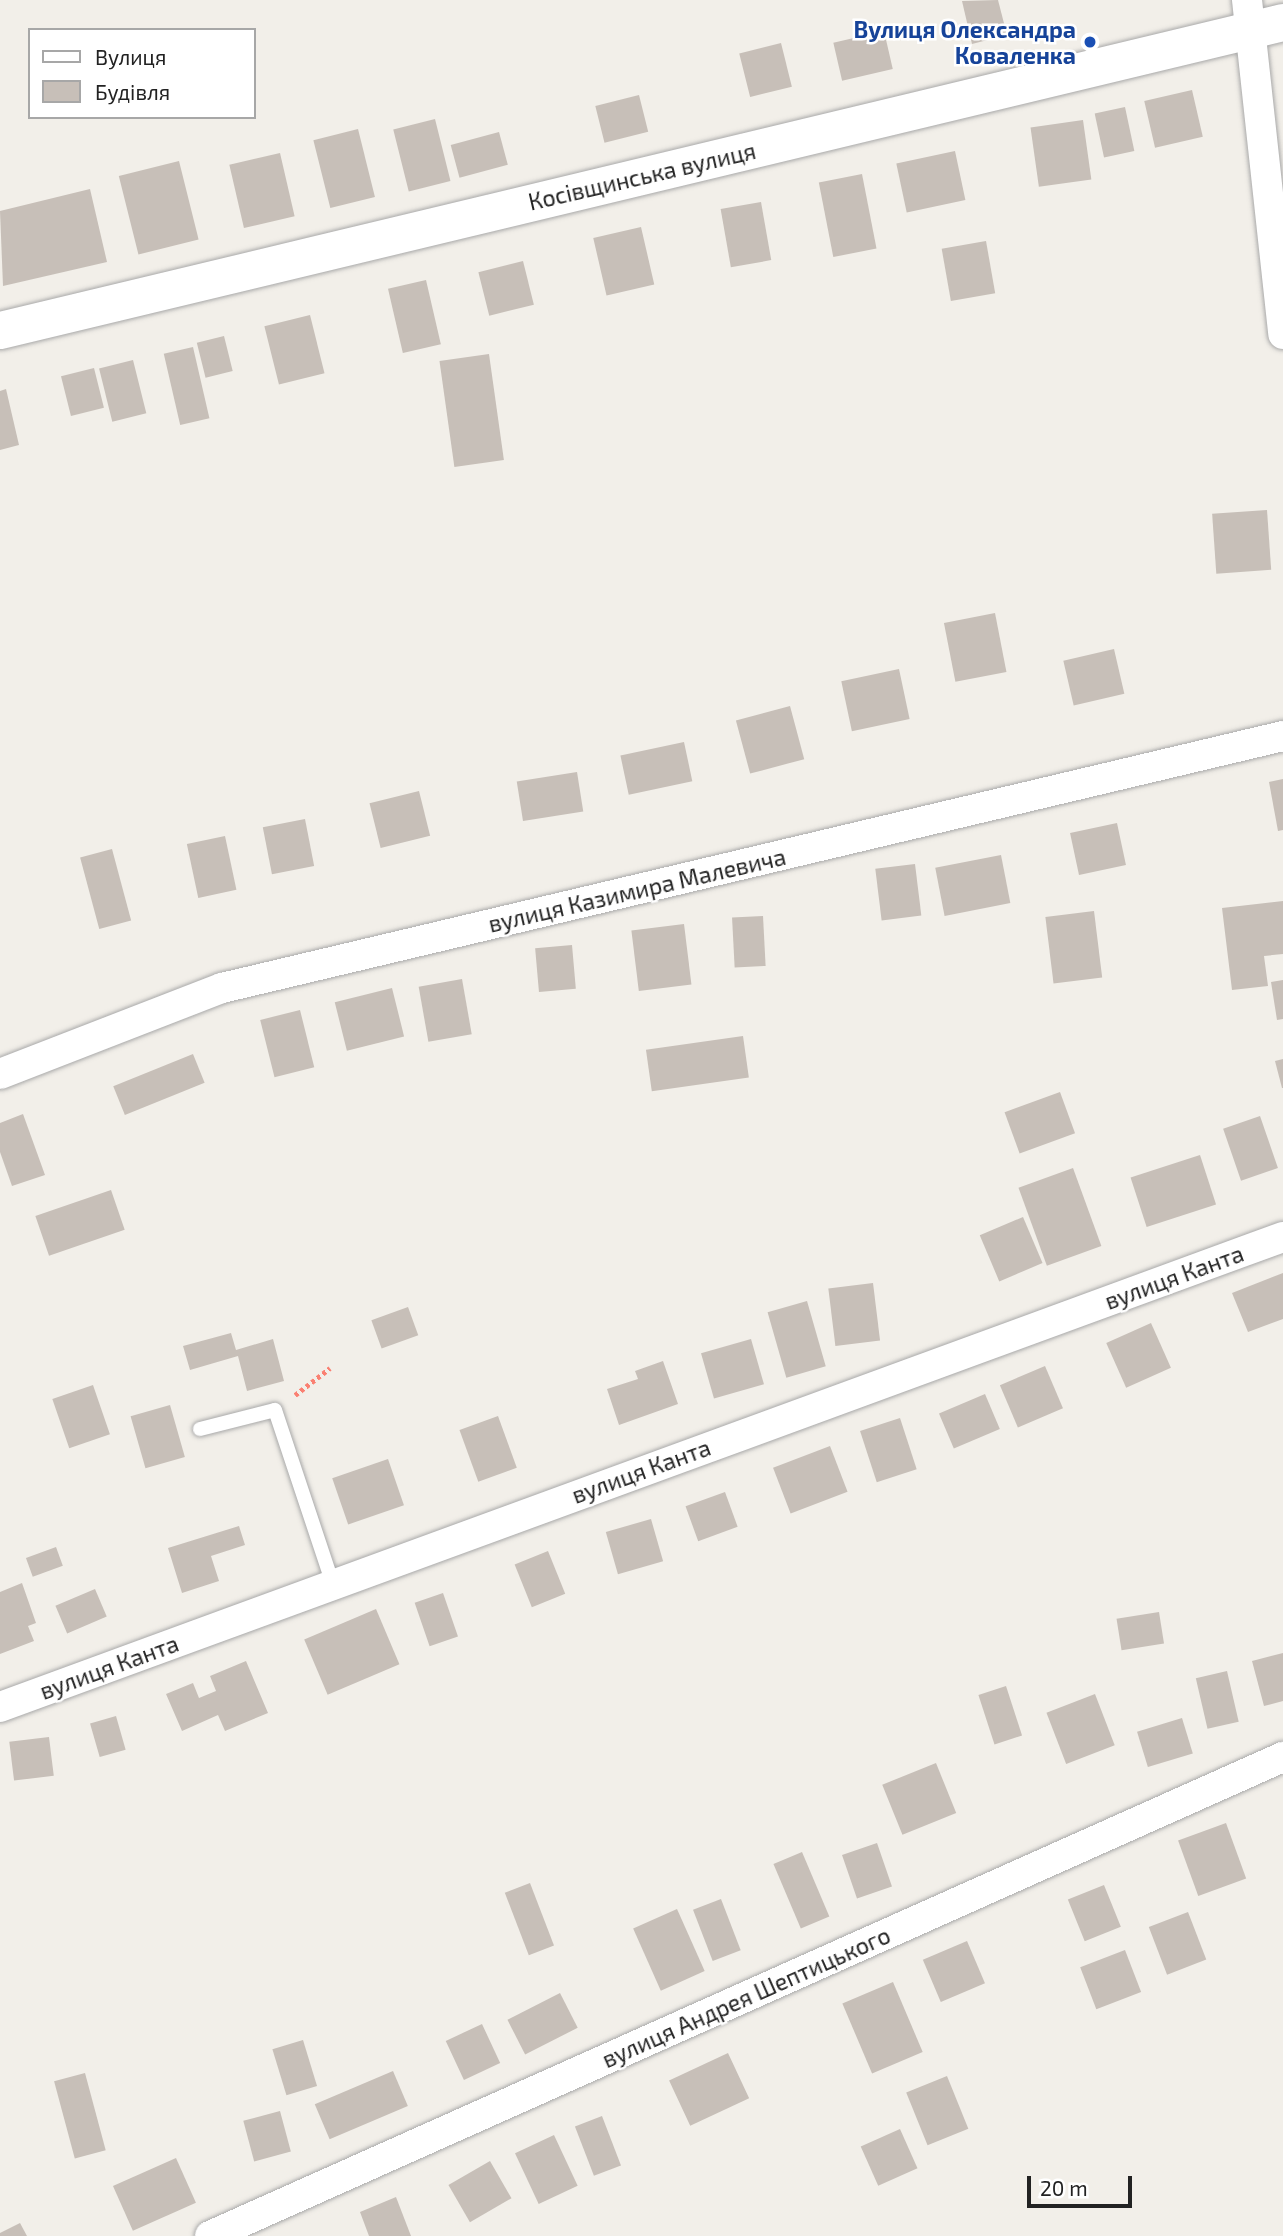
<!DOCTYPE html>
<meta charset="utf-8">
<style>
body{margin:0}
#map{position:relative;width:1283px;height:2236px;overflow:hidden;background:#f2efe9;font-family:"Exo 2",sans-serif}
div>[style]{position:absolute}
[style*='--x']{left:calc(var(--x)*1px);top:calc(var(--y)*1px);width:calc(var(--w)*1px);rotate:calc(var(--a)*1deg)}
.building>*{inset:0;background:#c7bfb8;transform-origin:0 0}
.path>*{height:4.5px;margin-top:-2.25px;transform-origin:0;background:repeating-linear-gradient(90deg,#fa8072 0 3.5px,transparent 0 7px)}
.roads{filter:drop-shadow(0 0 2px #a9a9a9) drop-shadow(0 0 2px #a9a9a9)}
.service>*{height:14px;margin:-7px;padding:0 7px;transform-origin:7px;border-radius:7px;background:#fff}
.minor>*{height:30px;margin:-15px;padding:0 15px;transform-origin:15px;border-radius:15px;background:#fff}
.tertiary>*{height:37px;margin:-18.5px;padding:0 18.5px;transform-origin:18.5px;border-radius:18.5px;background:#fff}
.dots>*{width:19px;height:19px;translate:-50% -50%;box-sizing:border-box;border:4px solid #fff;border-radius:50%}
span{translate:-50% -50%;white-space:nowrap;text-align:center;line-height:1.15;-webkit-text-stroke:5px #fff;paint-order:stroke}
.transit-label{font-size:23px;color:#164399;font-weight:700}
.right{translate:-100% -50%;text-align:right}
.street-label{font-size:23px;color:#222}
.legend{position:absolute;left:28px;top:28px;width:228px;height:91px;box-sizing:border-box;background:#fff;border:2px solid #a7a7a7;margin:0;padding:9px 12px;list-style:none;font-size:21px;color:#222}
.legend li{display:flex;align-items:center;gap:14px;height:35px}
.legend b{width:35px;border:2px solid #a7a7a7}
.scale{position:absolute;left:1027px;top:2176px;width:105px;height:32px;box-sizing:border-box;border:4px solid #222;border-top:0;padding-left:9px;font-size:21px;line-height:24px;white-space:nowrap;color:#222;-webkit-text-stroke:5px #fff;paint-order:stroke}
</style>
<div id="map">
<div class="building">
<i style="clip-path:polygon(998px 0,1007px 35px,972px 44px,962px 1px)"></i>
<i style="left:884px;top:31px;width:39px;height:52px;rotate:77deg"></i>
<i style="left:781px;top:43px;width:45px;height:43px;rotate:76deg"></i>
<i style="left:1192px;top:90px;width:48px;height:49px;rotate:77deg"></i>
<i style="left:639px;top:95px;width:38px;height:45px;rotate:76deg"></i>
<i style="left:1125px;top:107px;width:45px;height:31px;rotate:78deg"></i>
<i style="left:435px;top:119px;width:64px;height:43px;rotate:76deg"></i>
<i style="left:1083px;top:120px;width:60px;height:53px;rotate:82deg"></i>
<i style="left:358px;top:129px;width:70px;height:46px;rotate:76deg"></i>
<i style="left:499px;top:132px;width:34px;height:50px;rotate:75deg"></i>
<i style="left:955px;top:151px;width:50px;height:60px;rotate:78deg"></i>
<i style="left:280px;top:153px;width:65px;height:52px;rotate:77deg"></i>
<i style="left:179px;top:161px;width:81px;height:62px;rotate:76deg"></i>
<i style="left:862px;top:174px;width:76px;height:44px;rotate:79deg"></i>
<i style="clip-path:polygon(90px 189px,107px 262px,3px 286px,0 211px)"></i>
<i style="left:761px;top:202px;width:59px;height:41px;rotate:80deg"></i>
<i style="left:641px;top:227px;width:59px;height:49px;rotate:77deg"></i>
<i style="left:986px;top:241px;width:53px;height:45px;rotate:80deg"></i>
<i style="left:523px;top:261px;width:45px;height:46px;rotate:76deg"></i>
<i style="left:426px;top:280px;width:66px;height:39px;rotate:77deg"></i>
<i style="left:310px;top:315px;width:60px;height:47px;rotate:76deg"></i>
<i style="left:224px;top:336px;width:36px;height:28px;rotate:76deg"></i>
<i style="left:193px;top:347px;width:73px;height:30px;rotate:77deg"></i>
<i style="left:489px;top:354px;width:107px;height:50px;rotate:82deg"></i>
<i style="left:133px;top:360px;width:55px;height:35px;rotate:76deg"></i>
<i style="left:94px;top:368px;width:41px;height:34px;rotate:76deg"></i>
<i style="clip-path:polygon(6px 389px,19px 445px,0 450px,0 391px)"></i>
<i style="left:1267px;top:510px;width:60px;height:55px;rotate:86deg"></i>
<i style="left:995px;top:613px;width:60px;height:52px;rotate:79deg"></i>
<i style="left:1114px;top:649px;width:46px;height:52px;rotate:77deg"></i>
<i style="left:899px;top:669px;width:51px;height:59px;rotate:78deg"></i>
<i style="left:790px;top:706px;width:55px;height:56px;rotate:75deg"></i>
<i style="left:684px;top:742px;width:40px;height:65px;rotate:78deg"></i>
<i style="left:577px;top:772px;width:40px;height:61px;rotate:81deg"></i>
<i style="clip-path:polygon(1283px 779px,1283px 830px,1278px 831px,1269px 782px)"></i>
<i style="left:419px;top:791px;width:46px;height:51px;rotate:76deg"></i>
<i style="left:305px;top:819px;width:48px;height:43px;rotate:79deg"></i>
<i style="left:1117px;top:823px;width:43px;height:48px;rotate:78deg"></i>
<i style="left:225px;top:836px;width:55px;height:39px;rotate:78deg"></i>
<i style="left:112px;top:849px;width:74px;height:33px;rotate:75deg"></i>
<i style="left:1001px;top:855px;width:49px;height:67px;rotate:79deg"></i>
<i style="left:915px;top:864px;width:52px;height:40px;rotate:83deg"></i>
<i style="clip-path:polygon(1283px 901px,1283px 954px,1264px 956px,1268px 986px,1232px 990px,1222px 908px)"></i>
<i style="left:1094px;top:911px;width:67px;height:49px;rotate:83deg"></i>
<i style="left:763px;top:916px;width:50px;height:31px;rotate:87deg"></i>
<i style="left:684px;top:924px;width:61px;height:53px;rotate:83deg"></i>
<i style="left:572px;top:945px;width:44px;height:37px;rotate:85deg"></i>
<i style="left:462px;top:979px;width:56px;height:44px;rotate:80deg"></i>
<i style="clip-path:polygon(1283px 980px,1283px 1019px,1277px 1020px,1271px 982px)"></i>
<i style="left:392px;top:988px;width:50px;height:59px;rotate:76deg"></i>
<i style="left:300px;top:1010px;width:59px;height:41px;rotate:76deg"></i>
<i style="left:743px;top:1036px;width:42px;height:98px;rotate:82deg"></i>
<i style="left:193px;top:1054px;width:31px;height:86px;rotate:68deg"></i>
<i style="clip-path:polygon(1283px 1059px,1283px 1088px,1282px 1088px,1275px 1061px)"></i>
<i style="left:1060px;top:1092px;width:44px;height:59px;rotate:70deg"></i>
<i style="clip-path:polygon(23px 1114px,45px 1175px,12px 1186px,0 1152px,0 1123px)"></i>
<i style="left:1260px;top:1116px;width:55px;height:39px;rotate:71deg"></i>
<i style="left:1200px;top:1155px;width:52px;height:73px;rotate:72deg"></i>
<i style="left:1073px;top:1168px;width:83px;height:58px;rotate:70deg"></i>
<i style="left:111px;top:1190px;width:42px;height:80px;rotate:71deg"></i>
<i style="left:1023px;top:1217px;width:50px;height:47px;rotate:67deg"></i>
<i style="clip-path:polygon(1283px 1273px,1283px 1319px,1248px 1332px,1232px 1293px)"></i>
<i style="left:873px;top:1283px;width:58px;height:45px;rotate:83deg"></i>
<i style="left:807px;top:1301px;width:68px;height:41px;rotate:74deg"></i>
<i style="left:408px;top:1307px;width:30px;height:39px;rotate:70deg"></i>
<i style="left:1151px;top:1323px;width:49px;height:49px;rotate:66deg"></i>
<i style="clip-path:polygon(231px 1333px,236px 1350px,273px 1339px,284px 1381px,247px 1391px,238px 1356px,190px 1370px,183px 1346px)"></i>
<i style="left:751px;top:1339px;width:47px;height:52px;rotate:74deg"></i>
<i style="clip-path:polygon(663px 1361px,678px 1404px,619px 1425px,607px 1389px,638px 1379px,635px 1371px)"></i>
<i style="left:1045px;top:1366px;width:46px;height:49px;rotate:67deg"></i>
<i style="left:93px;top:1385px;width:52px;height:43px;rotate:71deg"></i>
<i style="left:985px;top:1394px;width:38px;height:50px;rotate:67deg"></i>
<i style="left:170px;top:1405px;width:54px;height:41px;rotate:74deg"></i>
<i style="left:498px;top:1416px;width:55px;height:41px;rotate:70deg"></i>
<i style="left:900px;top:1418px;width:54px;height:42px;rotate:72deg"></i>
<i style="left:830px;top:1446px;width:49px;height:61px;rotate:69deg"></i>
<i style="left:388px;top:1459px;width:49px;height:59px;rotate:71deg"></i>
<i style="left:725px;top:1492px;width:37px;height:42px;rotate:70deg"></i>
<i style="left:651px;top:1519px;width:44px;height:47px;rotate:74deg"></i>
<i style="clip-path:polygon(239px 1526px,245px 1545px,211px 1556px,219px 1581px,182px 1593px,168px 1548px)"></i>
<i style="left:56px;top:1547px;width:20px;height:32px;rotate:70deg"></i>
<i style="left:548px;top:1551px;width:46px;height:36px;rotate:68deg"></i>
<i style="clip-path:polygon(22px 1583px,36px 1623px,28px 1626px,34px 1641px,0 1654px,0 1592px)"></i>
<i style="left:95px;top:1589px;width:30px;height:43px;rotate:67deg"></i>
<i style="left:443px;top:1593px;width:46px;height:30px;rotate:71deg"></i>
<i style="left:376px;top:1609px;width:60px;height:78px;rotate:67deg"></i>
<i style="left:1159px;top:1612px;width:32px;height:43px;rotate:81deg"></i>
<i style="clip-path:polygon(1283px 1653px,1283px 1701px,1264px 1706px,1252px 1661px)"></i>
<i style="clip-path:polygon(246px 1661px,268px 1713px,225px 1731px,218px 1715px,182px 1731px,166px 1694px,193px 1683px,199px 1698px,216px 1691px,210px 1676px)"></i>
<i style="left:1227px;top:1671px;width:52px;height:32px;rotate:77deg"></i>
<i style="left:1006px;top:1686px;width:52px;height:29px;rotate:72deg"></i>
<i style="left:1095px;top:1694px;width:55px;height:52px;rotate:69deg"></i>
<i style="left:116px;top:1716px;width:35px;height:27px;rotate:74deg"></i>
<i style="left:1182px;top:1718px;width:37px;height:47px;rotate:73deg"></i>
<i style="left:49px;top:1737px;width:39px;height:40px;rotate:83deg"></i>
<i style="left:936px;top:1763px;width:54px;height:58px;rotate:68deg"></i>
<i style="left:1226px;top:1823px;width:59px;height:51px;rotate:70deg"></i>
<i style="left:877px;top:1843px;width:46px;height:37px;rotate:71deg"></i>
<i style="left:802px;top:1852px;width:70px;height:31px;rotate:67deg"></i>
<i style="left:530px;top:1883px;width:67px;height:27px;rotate:69deg"></i>
<i style="left:1104px;top:1885px;width:45px;height:39px;rotate:68deg"></i>
<i style="left:721px;top:1899px;width:55px;height:30px;rotate:69deg"></i>
<i style="left:677px;top:1909px;width:68px;height:48px;rotate:66deg"></i>
<i style="left:1188px;top:1912px;width:51px;height:42px;rotate:69deg"></i>
<i style="left:967px;top:1941px;width:46px;height:48px;rotate:67deg"></i>
<i style="left:1125px;top:1950px;width:45px;height:48px;rotate:69deg"></i>
<i style="left:893px;top:1982px;width:76px;height:55px;rotate:67deg"></i>
<i style="left:560px;top:1993px;width:39px;height:59px;rotate:63deg"></i>
<i style="left:482px;top:2024px;width:43px;height:40px;rotate:65deg"></i>
<i style="left:303px;top:2040px;width:48px;height:32px;rotate:73deg"></i>
<i style="left:728px;top:2053px;width:50px;height:65px;rotate:65deg"></i>
<i style="left:393px;top:2071px;width:38px;height:85px;rotate:67deg"></i>
<i style="left:85px;top:2073px;width:80px;height:32px;rotate:75deg"></i>
<i style="left:947px;top:2076px;width:57px;height:44px;rotate:68deg"></i>
<i style="left:280px;top:2111px;width:42px;height:38px;rotate:75deg"></i>
<i style="left:602px;top:2116px;width:53px;height:29px;rotate:69deg"></i>
<i style="left:900px;top:2129px;width:43px;height:43px;rotate:66deg"></i>
<i style="left:554px;top:2135px;width:56px;height:43px;rotate:65deg"></i>
<i style="left:176px;top:2158px;width:49px;height:69px;rotate:66deg"></i>
<i style="left:490px;top:2161px;width:43px;height:48px;rotate:60deg"></i>
<i style="clip-path:polygon(396px 2197px,411px 2236px,369px 2236px,360px 2212px)"></i>
<i style="clip-path:polygon(20px 2223px,27px 2236px,0 2236px,0 2233px)"></i>
</div>
<div class="path">
<i style="--x:295;--y:1395;--w:44;--a:-37.6"></i>
</div>
<div class="roads">
<div class="service">
<i style="--x:200;--y:1429;--w:77;--a:-14.2"></i>
<i style="--x:275;--y:1410;--w:183;--a:71.6"></i>
</div>
<div class="minor">
<i style="--x:1247;--y:0;--w:336;--a:83.8"></i>
<i style="--x:0;--y:1074;--w:238;--a:-21.2"></i>
<i style="--x:222;--y:988;--w:1091;--a:-13.36"></i>
<i style="--x:0;--y:1707;--w:1366;--a:-20.12"></i>
<i style="--x:210;--y:2236;--w:1175;--a:-24.06"></i>
</div>
<div class="tertiary">
<i style="--x:0;--y:330;--w:1319;--a:-13.5"></i>
</div>
</div>
<div class="dots">
<i style="left:1090px;top:42px;background:#1a4fb4"></i>
</div>
<div class="transit-label">
<span class="right" style="left:1076px;top:42px">Вулиця Олександра<br>Коваленка</span>
</div>
<div class="street-label">
<span style="left:642px;top:176px;rotate:-13deg">Косівщинська вулиця</span>
<span style="left:637px;top:890px;rotate:-13deg">вулиця Казимира Малевича</span>
<span style="left:1174px;top:1277px;rotate:-20deg">вулиця Канта</span>
<span style="left:641px;top:1471px;rotate:-20deg">вулиця Канта</span>
<span style="left:109px;top:1667px;rotate:-20deg">вулиця Канта</span>
<span style="left:746px;top:1997px;rotate:-24deg">вулиця Андрея Шептицького</span>
</div>
<ul class="legend">
<li><b style="height:9px;background:#fff"></b>Вулиця</li>
<li><b style="height:19px;background:#c7bfb8"></b>Будівля</li>
</ul>
<div class="scale">20 m</div>
</div>
